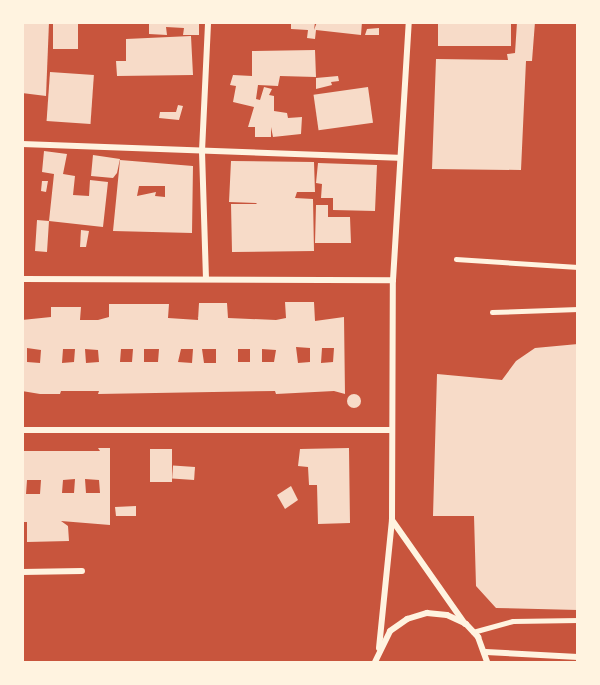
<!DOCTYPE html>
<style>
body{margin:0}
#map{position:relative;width:600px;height:685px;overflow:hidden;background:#c8553d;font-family:"Work Sans",sans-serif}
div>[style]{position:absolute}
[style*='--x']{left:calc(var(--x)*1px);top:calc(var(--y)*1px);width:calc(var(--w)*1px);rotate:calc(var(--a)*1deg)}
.building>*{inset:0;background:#f7dbc8;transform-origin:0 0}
.round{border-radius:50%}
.service>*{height:4.5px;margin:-2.25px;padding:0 2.25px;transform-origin:2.25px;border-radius:2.25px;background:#fff3e0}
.minor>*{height:6px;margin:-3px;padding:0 3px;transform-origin:3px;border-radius:3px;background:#fff3e0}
span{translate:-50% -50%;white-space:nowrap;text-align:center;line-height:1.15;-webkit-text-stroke:6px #fff3e0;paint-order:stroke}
.frame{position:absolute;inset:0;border:24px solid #fff3e0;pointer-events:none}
</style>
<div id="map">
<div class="building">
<i style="clip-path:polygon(22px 22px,49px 22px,46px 96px,22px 93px)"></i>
<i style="left:53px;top:22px;width:25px;height:27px"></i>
<i style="clip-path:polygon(149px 22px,199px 22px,199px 35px,183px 35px,184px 28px,166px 27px,167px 35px,149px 34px)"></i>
<i style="clip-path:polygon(291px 22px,315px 22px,314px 30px,317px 22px,362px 22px,361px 35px,316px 30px,315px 39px,307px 38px,308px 30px,291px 29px)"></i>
<i style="left:438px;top:22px;width:73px;height:24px"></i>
<i style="clip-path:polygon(517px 22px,535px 22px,532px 61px,526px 61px,521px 170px,432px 169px,436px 59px,508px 60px,507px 54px,515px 53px)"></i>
<i style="clip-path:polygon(379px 28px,379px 35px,365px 35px,367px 29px)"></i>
<i style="clip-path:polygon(191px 36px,193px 75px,117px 76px,116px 61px,126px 61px,126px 39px)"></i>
<i style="clip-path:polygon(315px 50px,316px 77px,280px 76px,278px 86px,258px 85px,256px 99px,260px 100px,264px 87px,272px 89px,269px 95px,274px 96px,274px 111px,287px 113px,288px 118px,302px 117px,301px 134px,273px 137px,271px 127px,271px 137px,255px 137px,255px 127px,248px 127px,254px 107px,233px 102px,236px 86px,230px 85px,233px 75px,252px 76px,252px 51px)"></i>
<i style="left:50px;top:72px;width:44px;height:49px;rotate:4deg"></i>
<i style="clip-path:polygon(338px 76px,339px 81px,331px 82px,332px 85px,316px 89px,316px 78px)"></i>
<i style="left:368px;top:87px;width:36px;height:55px;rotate:82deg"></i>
<i style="clip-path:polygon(178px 105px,183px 106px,179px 120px,159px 118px,160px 112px,176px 112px)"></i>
<i style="clip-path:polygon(44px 151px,67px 154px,63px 174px,75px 176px,73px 195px,89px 196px,90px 180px,108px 182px,103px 227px,49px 221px,47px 252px,35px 251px,37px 220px,49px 221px,54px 174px,42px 172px)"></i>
<i style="clip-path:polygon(93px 155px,120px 159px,117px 173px,113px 178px,91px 176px)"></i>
<i style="clip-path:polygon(evenodd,120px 160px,193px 166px,192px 233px,113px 231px,120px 160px,139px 186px,165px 186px,165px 197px,155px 196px,156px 192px,137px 196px,139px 186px)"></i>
<i style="clip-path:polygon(231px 161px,314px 162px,315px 192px,297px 192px,295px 198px,313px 199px,314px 251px,232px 252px,231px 204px,256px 204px,257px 203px,229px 202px)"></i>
<i style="clip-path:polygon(318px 163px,377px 165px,375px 211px,333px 210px,333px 198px,321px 198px,322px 184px,316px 183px)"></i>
<i style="clip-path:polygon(42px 181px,48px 181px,46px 192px,41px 191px)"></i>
<i style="clip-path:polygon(316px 205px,328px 205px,328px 217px,350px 217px,351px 243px,315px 243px)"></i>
<i style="clip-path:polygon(81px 230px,89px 231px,86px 247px,80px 247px)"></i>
<i style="clip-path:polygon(evenodd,285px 302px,314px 302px,315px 321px,344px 317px,345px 394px,334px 391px,276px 394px,275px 391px,98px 394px,99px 391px,61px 391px,60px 394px,40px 394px,22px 391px,22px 320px,51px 317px,51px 307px,81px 307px,80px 320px,98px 320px,109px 317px,109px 304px,169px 304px,168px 318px,198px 320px,199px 303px,227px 303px,228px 318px,276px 320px,286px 318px,285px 302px,296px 347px,310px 348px,310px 362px,298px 363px,296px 347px,285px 302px,27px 348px,41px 350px,40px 363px,27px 362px,27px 348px,285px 302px,322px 348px,334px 348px,333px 362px,321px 363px,322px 348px,285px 302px,63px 349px,75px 349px,74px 362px,62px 363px,63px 349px,285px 302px,85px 349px,98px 350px,99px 362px,86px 363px,85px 349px,285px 302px,121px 349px,133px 349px,132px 362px,120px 362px,121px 349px,285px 302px,144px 349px,159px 349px,158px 362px,144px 362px,144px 349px,285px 302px,181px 349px,193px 349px,192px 363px,178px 362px,181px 349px,285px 302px,202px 349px,216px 349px,216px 363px,204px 363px,202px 349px,285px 302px,238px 349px,250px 349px,250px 362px,238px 362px,238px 349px,285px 302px,262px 349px,276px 350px,274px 362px,262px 362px,262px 349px)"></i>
<i style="clip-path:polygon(578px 344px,578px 610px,496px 608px,476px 586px,474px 516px,433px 516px,437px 374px,502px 380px,516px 361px,535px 348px)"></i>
<i class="round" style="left:347px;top:394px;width:14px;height:14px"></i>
<i style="clip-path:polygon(evenodd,98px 448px,110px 448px,110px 525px,61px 521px,68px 526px,69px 541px,27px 542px,27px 522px,22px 522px,22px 451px,100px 451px,98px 448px,75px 479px,74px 493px,62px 493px,63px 480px,75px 479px,98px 448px,85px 479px,99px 480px,100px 493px,86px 493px,85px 479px,98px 448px,27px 480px,41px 480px,40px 494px,26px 494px,27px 480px)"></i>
<i style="clip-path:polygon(349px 448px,350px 523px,318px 524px,317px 485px,309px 485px,308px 467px,298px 466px,300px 449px)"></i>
<i style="left:150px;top:449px;width:22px;height:33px"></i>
<i style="left:195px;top:467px;width:13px;height:22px;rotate:94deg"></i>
<i style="clip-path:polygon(291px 486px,298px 500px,285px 509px,277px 495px)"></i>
<i style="clip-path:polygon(136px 506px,136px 516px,116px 516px,115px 507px)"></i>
</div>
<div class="service">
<i style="--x:456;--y:259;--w:122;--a:3.8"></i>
<i style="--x:492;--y:312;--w:86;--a:-2"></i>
<i style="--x:473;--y:632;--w:41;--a:-15.4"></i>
<i style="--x:513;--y:621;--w:65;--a:-0.9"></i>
</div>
<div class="minor">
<i style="--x:22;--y:144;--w:376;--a:2.1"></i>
<i style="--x:22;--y:279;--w:371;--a:0.2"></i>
<i style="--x:206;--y:279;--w:128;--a:-91.8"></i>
<i style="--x:202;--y:151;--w:129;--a:-87.3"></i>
<i style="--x:22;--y:430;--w:370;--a:0"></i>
<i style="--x:392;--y:520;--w:127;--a:54.9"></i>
<i style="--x:22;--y:572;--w:60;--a:-1"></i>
<i style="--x:379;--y:648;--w:129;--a:-84.2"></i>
<i style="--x:392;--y:520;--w:240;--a:-89.8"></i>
<i style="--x:393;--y:280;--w:258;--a:-86.5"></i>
<i style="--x:486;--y:652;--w:92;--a:3.1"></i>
<i style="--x:375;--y:662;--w:34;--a:-64"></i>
<i style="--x:390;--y:631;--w:21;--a:-35"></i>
<i style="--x:407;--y:619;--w:21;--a:-17"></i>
<i style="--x:427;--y:613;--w:20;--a:6"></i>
<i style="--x:447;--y:615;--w:21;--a:25"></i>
<i style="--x:466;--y:624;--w:18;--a:47"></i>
<i style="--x:478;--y:637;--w:27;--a:70"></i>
</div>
<div class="frame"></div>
</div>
